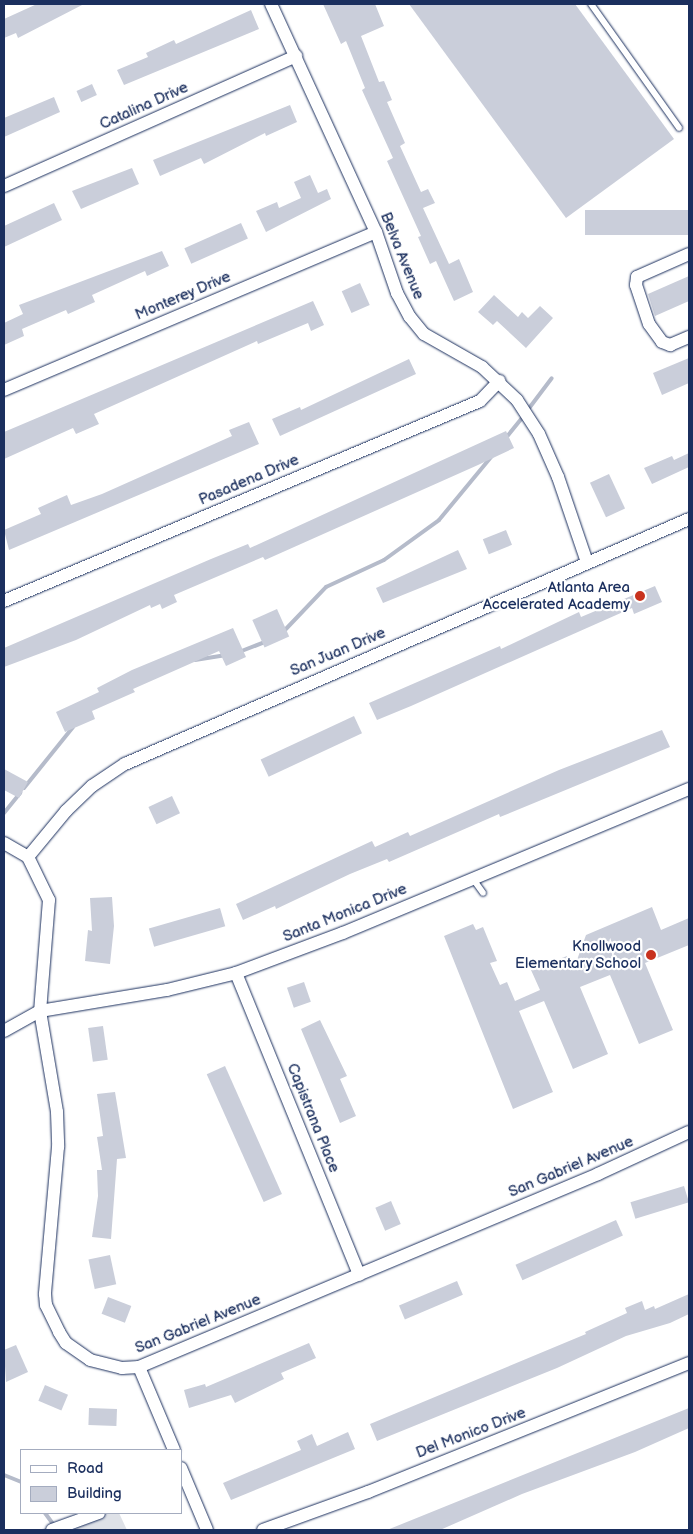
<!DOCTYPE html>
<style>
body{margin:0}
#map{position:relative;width:693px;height:1534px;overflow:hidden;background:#fff;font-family:"Balsamiq Sans",sans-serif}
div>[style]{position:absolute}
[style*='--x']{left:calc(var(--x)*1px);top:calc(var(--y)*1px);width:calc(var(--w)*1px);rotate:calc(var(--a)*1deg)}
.green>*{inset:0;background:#dee1e7}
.stream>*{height:4px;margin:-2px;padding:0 2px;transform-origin:2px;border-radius:2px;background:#b5bbca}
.building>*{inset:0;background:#caceda;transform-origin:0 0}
.roads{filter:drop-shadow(0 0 1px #1b2f5e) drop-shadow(0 0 1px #1b2f5e)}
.service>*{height:6px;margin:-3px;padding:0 3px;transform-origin:3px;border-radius:3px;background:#fff}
.minor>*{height:12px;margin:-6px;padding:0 6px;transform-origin:6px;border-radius:6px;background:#fff}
.dots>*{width:14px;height:14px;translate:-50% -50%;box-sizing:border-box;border:2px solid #fff;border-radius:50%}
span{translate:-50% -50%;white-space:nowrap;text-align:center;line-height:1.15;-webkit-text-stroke:4.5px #fff;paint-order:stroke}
.street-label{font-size:15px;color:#1b2f5e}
.poi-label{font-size:15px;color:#1b2f5e}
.right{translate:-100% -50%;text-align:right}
.frame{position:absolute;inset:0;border:5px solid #1b2f5e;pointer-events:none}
.legend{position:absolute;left:20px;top:1449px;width:162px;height:65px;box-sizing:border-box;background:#fff;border:1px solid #a4acbf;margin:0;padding:6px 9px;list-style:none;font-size:15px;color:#1b2f5e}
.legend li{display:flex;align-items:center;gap:10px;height:25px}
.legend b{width:25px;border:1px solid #a4acbf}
</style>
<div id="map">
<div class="green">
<i style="clip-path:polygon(100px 1513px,119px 1513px,127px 1530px,38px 1530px)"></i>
</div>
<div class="stream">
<i style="--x:530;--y:407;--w:36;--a:-53"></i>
<i style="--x:505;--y:439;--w:26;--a:-51"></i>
<i style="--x:284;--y:631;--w:61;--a:-46.3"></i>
<i style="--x:326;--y:587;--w:64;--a:-25"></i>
<i style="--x:384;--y:560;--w:68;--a:-36"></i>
<i style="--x:439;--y:520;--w:83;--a:-50.4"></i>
<i style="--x:239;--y:652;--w:28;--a:-21"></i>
<i style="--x:195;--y:660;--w:30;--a:-9"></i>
<i style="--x:24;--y:788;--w:78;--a:-51.2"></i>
<i style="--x:4;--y:813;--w:26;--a:-51"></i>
<i style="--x:4;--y:1475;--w:18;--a:22"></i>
<i style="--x:45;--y:1513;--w:17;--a:54"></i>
</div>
<div class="building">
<i style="clip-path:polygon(37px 4px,84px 4px,18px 38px,16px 33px,4px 38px,4px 19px)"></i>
<i style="clip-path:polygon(323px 4px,375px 4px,384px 26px,361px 36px,379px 82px,384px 81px,392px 100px,387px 102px,405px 143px,400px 146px,421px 192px,428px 189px,435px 203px,423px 208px,449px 264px,459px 259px,473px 292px,454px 301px,436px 261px,430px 264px,418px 237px,421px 236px,387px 161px,393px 158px,362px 90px,365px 88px,346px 41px,341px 44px)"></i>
<i style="clip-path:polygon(409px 4px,575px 4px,674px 139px,566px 218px)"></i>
<i style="clip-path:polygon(251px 10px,259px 29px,124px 85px,117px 70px,148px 57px,146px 53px,174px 40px,176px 44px)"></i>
<i style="left:92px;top:84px;width:12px;height:17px;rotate:66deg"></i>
<i style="clip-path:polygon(54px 97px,60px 112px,4px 137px,4px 118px)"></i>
<i style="clip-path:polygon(290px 105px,297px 122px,266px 136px,265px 133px,204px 164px,201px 158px,160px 176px,153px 160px)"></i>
<i style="clip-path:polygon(132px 168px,139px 184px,81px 209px,72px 191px)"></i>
<i style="clip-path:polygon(310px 175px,318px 193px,327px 189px,331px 199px,266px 232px,256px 211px,277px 202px,279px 208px,301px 198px,294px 182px)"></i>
<i style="clip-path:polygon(54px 203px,62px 220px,4px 247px,4px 226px)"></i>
<i style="left:689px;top:210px;width:25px;height:104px;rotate:90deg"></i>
<i style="left:241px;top:223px;width:17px;height:62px;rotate:66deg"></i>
<i style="clip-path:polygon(162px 251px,169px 266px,147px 276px,145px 271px,92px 295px,95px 302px,68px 314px,66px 310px,22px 329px,24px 336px,4px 345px,4px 323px,23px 314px,19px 305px)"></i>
<i style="clip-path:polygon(689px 276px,689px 301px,655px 316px,648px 294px)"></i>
<i style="left:360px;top:283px;width:24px;height:20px;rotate:66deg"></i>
<i style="clip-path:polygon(494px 295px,518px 317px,522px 312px,528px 318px,540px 306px,553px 318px,526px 348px,497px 321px,493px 325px,478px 312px)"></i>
<i style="clip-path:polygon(313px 301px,324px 325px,311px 331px,308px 323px,258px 344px,257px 341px,94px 414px,99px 424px,76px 434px,73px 428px,4px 459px,4px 432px)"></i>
<i style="clip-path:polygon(689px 358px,689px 383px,662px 395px,653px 373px)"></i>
<i style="clip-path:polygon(409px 359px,416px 374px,280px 436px,272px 419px,300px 407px,301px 410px)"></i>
<i style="clip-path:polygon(249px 422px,259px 444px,9px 550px,4px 530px,41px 514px,38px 508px,67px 495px,71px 505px,102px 494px,232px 436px,229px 430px)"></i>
<i style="clip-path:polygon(506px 431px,514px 448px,478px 465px,265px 560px,263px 557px,174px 595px,177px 602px,162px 609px,160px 604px,151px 608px,150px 605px,76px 640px,4px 667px,4px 648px,211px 559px,248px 544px,250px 548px)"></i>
<i style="clip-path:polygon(689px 453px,689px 467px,652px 484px,644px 468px,672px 456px,674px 460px)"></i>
<i style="left:609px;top:474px;width:38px;height:21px;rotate:65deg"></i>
<i style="left:506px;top:530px;width:16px;height:25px;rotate:68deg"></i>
<i style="clip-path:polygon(458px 550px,467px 569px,383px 603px,376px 588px)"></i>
<i style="clip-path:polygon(655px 586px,662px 602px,634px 614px,632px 608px,411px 706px,377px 720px,369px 703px,500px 646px,501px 649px,579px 612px,581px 617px)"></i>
<i style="left:277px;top:609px;width:30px;height:27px;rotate:66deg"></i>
<i style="clip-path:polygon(233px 628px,246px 657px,226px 666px,219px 651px,133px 689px,135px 692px,92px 711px,95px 719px,65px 732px,56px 712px,99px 692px,97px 688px,132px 670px)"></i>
<i style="left:354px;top:716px;width:19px;height:103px;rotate:65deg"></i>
<i style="clip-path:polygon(662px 730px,670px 747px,500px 817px,499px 814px,389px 862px,387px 859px,350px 874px,276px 909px,275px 906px,243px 920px,236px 904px,372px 841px,375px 847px,408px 832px,410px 836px,559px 770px)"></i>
<i style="clip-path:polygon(4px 769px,28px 782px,19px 798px,4px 790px)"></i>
<i style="left:172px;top:796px;width:19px;height:26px;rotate:65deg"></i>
<i style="clip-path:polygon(112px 897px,114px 926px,110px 964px,85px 961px,88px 930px,92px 931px,90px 898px)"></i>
<i style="clip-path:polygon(652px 907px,661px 930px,689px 918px,689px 945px,645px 963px,673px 1030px,639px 1044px,610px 975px,580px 987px,608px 1054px,573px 1069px,544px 1001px,519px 1011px,553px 1092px,513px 1109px,444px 936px,473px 924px,476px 930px,483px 927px,497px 961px,490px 963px,500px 985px,507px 982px,515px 1001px,540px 990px,531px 970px,567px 956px,573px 971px,586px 935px)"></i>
<i style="left:220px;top:908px;width:19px;height:74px;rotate:74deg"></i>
<i style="left:304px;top:982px;width:21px;height:18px;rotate:71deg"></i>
<i style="clip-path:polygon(320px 1020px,347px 1076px,340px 1079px,356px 1116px,340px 1123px,301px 1029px)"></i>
<i style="left:103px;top:1026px;width:34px;height:15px;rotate:82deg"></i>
<i style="left:225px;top:1066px;width:140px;height:20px;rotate:66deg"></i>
<i style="clip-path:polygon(115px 1092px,126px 1158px,117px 1159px,111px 1239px,92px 1237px,98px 1196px,97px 1170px,102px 1170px,97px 1137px,103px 1136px,97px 1094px)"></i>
<i style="left:684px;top:1186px;width:17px;height:56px;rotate:73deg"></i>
<i style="left:391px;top:1201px;width:25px;height:17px;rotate:67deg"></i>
<i style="left:616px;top:1220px;width:17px;height:110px;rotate:66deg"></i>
<i style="left:110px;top:1255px;width:30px;height:22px;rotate:78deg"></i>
<i style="left:457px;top:1281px;width:15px;height:63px;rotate:67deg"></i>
<i style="clip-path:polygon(689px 1294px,689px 1314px,670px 1323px,626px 1336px,557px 1368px,377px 1441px,370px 1424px,586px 1334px,585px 1332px,627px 1313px,625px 1308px,642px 1301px,645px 1310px,654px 1306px,655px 1309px)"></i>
<i style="left:108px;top:1297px;width:25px;height:18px;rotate:21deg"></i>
<i style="clip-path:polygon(309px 1343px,316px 1358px,281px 1373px,284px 1379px,235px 1403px,231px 1395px,189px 1408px,184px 1390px,205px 1384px,206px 1387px)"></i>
<i style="clip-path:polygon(16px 1345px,28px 1372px,6px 1382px,4px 1350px)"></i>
<i style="left:45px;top:1385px;width:25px;height:17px;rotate:23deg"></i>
<i style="left:89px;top:1408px;width:28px;height:17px;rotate:2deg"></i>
<i style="clip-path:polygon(689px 1408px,689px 1428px,635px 1452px,522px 1494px,440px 1530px,387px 1530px)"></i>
<i style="clip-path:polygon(348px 1432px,355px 1449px,231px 1500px,223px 1483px,301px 1450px,297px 1441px,312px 1434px,317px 1446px)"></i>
</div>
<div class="roads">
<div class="service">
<i style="--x:591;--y:4;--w:152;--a:54.6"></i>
<i style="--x:473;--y:879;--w:17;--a:54"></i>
</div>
<div class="minor">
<i style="--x:271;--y:4;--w:251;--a:65.3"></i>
<i style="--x:376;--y:232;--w:65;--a:71"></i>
<i style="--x:397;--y:293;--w:27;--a:62"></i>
<i style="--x:410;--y:317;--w:22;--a:51"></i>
<i style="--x:424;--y:334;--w:67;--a:29.6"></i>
<i style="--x:482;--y:367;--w:48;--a:43.3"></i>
<i style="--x:517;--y:400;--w:40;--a:57.1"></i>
<i style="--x:539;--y:434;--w:47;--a:66.2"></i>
<i style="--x:558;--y:477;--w:90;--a:71.2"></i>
<i style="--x:4;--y:186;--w:320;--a:-24"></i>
<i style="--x:689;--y:254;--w:57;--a:156.1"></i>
<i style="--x:637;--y:277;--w:8;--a:97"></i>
<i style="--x:636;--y:285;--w:41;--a:71.6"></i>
<i style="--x:649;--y:324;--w:22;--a:54"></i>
<i style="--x:662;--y:342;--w:9;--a:21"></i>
<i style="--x:670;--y:345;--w:21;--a:-23"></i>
<i style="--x:4;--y:390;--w:404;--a:-23"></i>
<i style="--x:4;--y:601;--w:516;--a:-22.79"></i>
<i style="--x:480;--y:401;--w:28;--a:-46"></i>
<i style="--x:4;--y:843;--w:28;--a:30"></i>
<i style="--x:28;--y:857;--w:48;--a:64"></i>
<i style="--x:49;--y:900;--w:111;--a:94.6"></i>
<i style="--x:40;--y:1011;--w:102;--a:80.4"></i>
<i style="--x:57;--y:1112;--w:35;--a:88"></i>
<i style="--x:58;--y:1147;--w:148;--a:95.1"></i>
<i style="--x:45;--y:1294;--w:11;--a:85"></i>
<i style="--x:46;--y:1305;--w:30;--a:64"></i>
<i style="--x:59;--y:1332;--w:13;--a:58"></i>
<i style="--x:66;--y:1343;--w:29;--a:35"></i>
<i style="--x:90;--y:1360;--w:33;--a:14"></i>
<i style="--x:122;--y:1368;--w:17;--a:-3"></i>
<i style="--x:139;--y:1367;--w:498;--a:-22.8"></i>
<i style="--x:598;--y:1174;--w:100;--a:-24.8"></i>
<i style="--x:28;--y:857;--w:60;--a:-50.4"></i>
<i style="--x:66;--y:811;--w:36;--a:-44"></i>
<i style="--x:92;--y:786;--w:40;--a:-34"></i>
<i style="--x:125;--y:764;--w:615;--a:-23.48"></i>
<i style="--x:236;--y:973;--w:326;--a:67.8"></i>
<i style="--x:4;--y:1031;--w:41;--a:-29.1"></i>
<i style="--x:40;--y:1011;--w:129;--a:-9.4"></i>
<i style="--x:167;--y:990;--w:71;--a:-13.8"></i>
<i style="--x:236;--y:973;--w:114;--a:-20.5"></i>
<i style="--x:343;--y:933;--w:375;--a:-22.6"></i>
<i style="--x:139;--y:1367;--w:90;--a:67.1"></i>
<i style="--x:181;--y:1468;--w:67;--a:67.2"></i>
<i style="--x:52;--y:1530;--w:50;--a:-19.9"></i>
<i style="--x:263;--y:1530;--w:112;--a:-19.9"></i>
<i style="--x:368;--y:1492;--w:346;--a:-21.9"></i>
</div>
</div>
<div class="dots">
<i style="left:640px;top:596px;background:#c8321e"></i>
<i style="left:651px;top:955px;background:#c8321e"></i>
</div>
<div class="street-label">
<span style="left:144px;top:106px;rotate:-24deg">Catalina Drive</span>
<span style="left:402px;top:256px;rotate:68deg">Belva Avenue</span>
<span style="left:183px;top:296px;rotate:-23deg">Monterey Drive</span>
<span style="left:249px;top:480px;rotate:-23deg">Pasadena Drive</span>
<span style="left:338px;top:652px;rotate:-23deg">San Juan Drive</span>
<span style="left:345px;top:913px;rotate:-22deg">Santa Monica Drive</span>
<span style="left:313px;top:1118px;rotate:68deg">Capistrana Place</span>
<span style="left:571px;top:1167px;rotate:-23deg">San Gabriel Avenue</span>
<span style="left:198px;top:1324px;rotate:-22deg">San Gabriel Avenue</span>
<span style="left:471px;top:1433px;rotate:-21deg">Del Monico Drive</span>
</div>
<div class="poi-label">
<span class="right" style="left:630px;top:596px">Atlanta Area<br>Accelerated Academy</span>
<span class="right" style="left:641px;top:955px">Knollwood<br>Elementary School</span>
</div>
<div class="frame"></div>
<ul class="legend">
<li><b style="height:6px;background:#fff"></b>Road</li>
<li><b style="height:14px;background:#caceda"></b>Building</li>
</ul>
</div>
